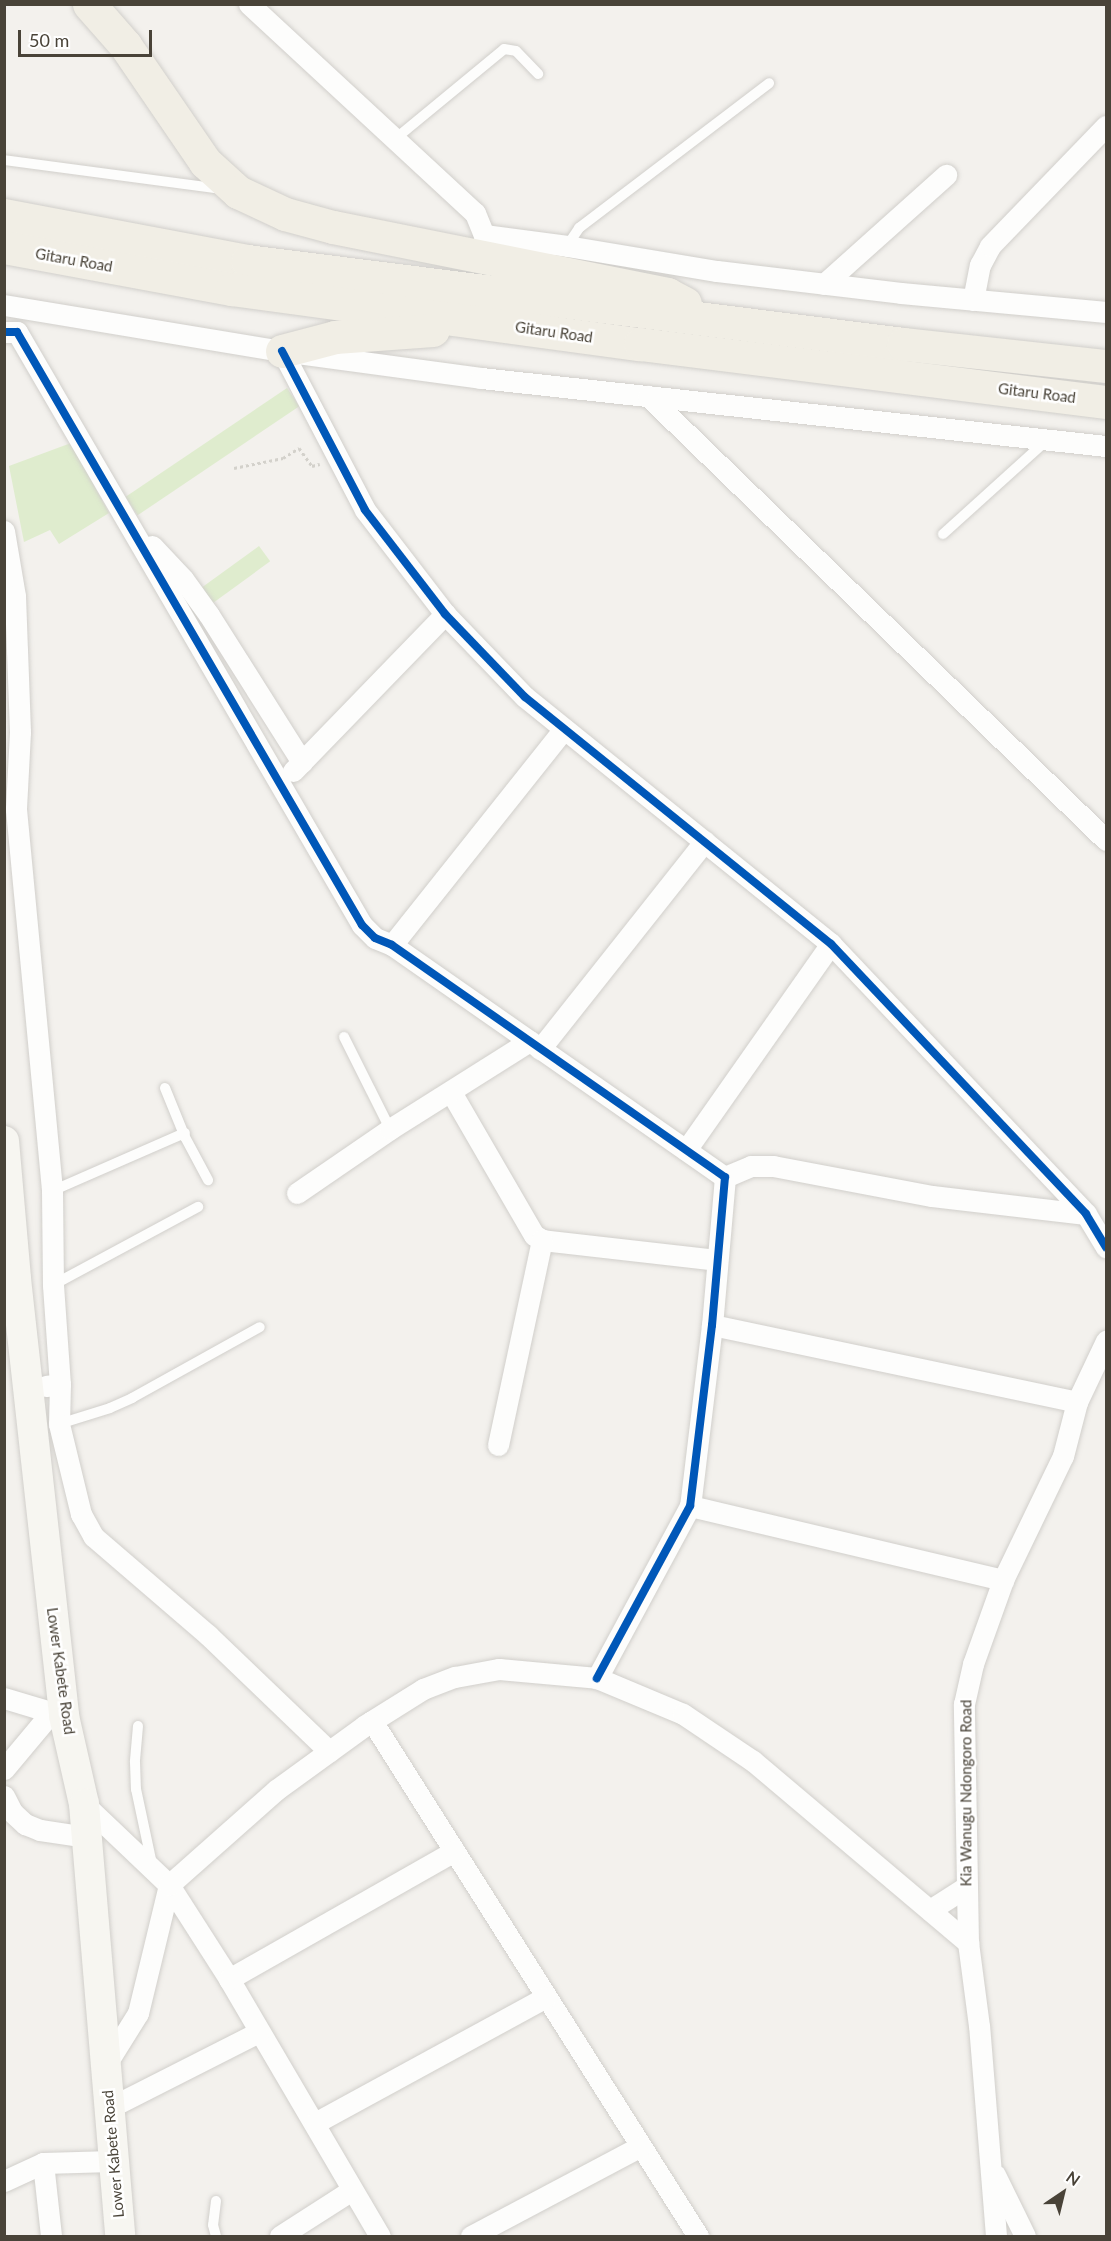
<!DOCTYPE html>
<style>
body{margin:0}
#map{position:relative;width:1111px;height:2241px;overflow:hidden;background:#f3f1ed;font-family:Lato,sans-serif}
div>[style]{position:absolute}
[style*='--x']{left:calc(var(--x)*1px);top:calc(var(--y)*1px);width:calc(var(--w)*1px);rotate:calc(var(--a)*1deg)}
.green>*{inset:0;background:#dfecce;transform-origin:0 0}
.path>*{height:3px;margin-top:-1.5px;transform-origin:0;background:repeating-linear-gradient(90deg,#d3d1cb 0 3px,transparent 0 6px)}
.roads{filter:drop-shadow(0 0 2px #d1cfcb) drop-shadow(0 0 2px #d1cfcb)}
.lane>*{height:10px;margin:-5px;padding:0 5px;transform-origin:5px;border-radius:5px;background:#fdfdfc}
.street>*{height:21px;margin:-10.5px;padding:0 10.5px;transform-origin:10.5px;border-radius:10.5px;background:#fdfdfc}
.secondary>*{height:30px;margin:-15px;padding:0 15px;transform-origin:15px;border-radius:15px;background:#f7f6f1}
.primary>*{height:33px;margin:-16.5px;padding:0 16.5px;transform-origin:16.5px;border-radius:16.5px;background:#f1eee5}
.cycleway>*{height:8px;margin:-4px;padding:0 4px;transform-origin:4px;border-radius:4px;background:#0057b8}
span{translate:-50% -50%;white-space:nowrap;text-align:center;line-height:1.15;-webkit-text-stroke:5px #fff;paint-order:stroke}
.street-label{font-size:15px;color:#494338}
.frame{position:absolute;inset:0;border:6px solid #494338;pointer-events:none}
.north{position:absolute;left:1033px;top:2163px;width:60px;height:60px;-webkit-text-stroke:4px #fff;paint-order:stroke;rotate:35deg;font-size:16px;font-weight:700;line-height:24px;text-align:center;color:#494338}
.north::after{content:'';display:block;margin:auto;width:21px;height:27px;background:#494338;clip-path:polygon(50% 0,100% 100%,50% 72%,0 100%)}
.scale{position:absolute;left:18px;top:30px;width:134px;height:27px;box-sizing:border-box;border:3px solid #494338;border-top:0;padding-left:8px;font-size:18px;line-height:21px;white-space:nowrap;color:#494338;-webkit-text-stroke:4px #fff;paint-order:stroke}
</style>
<div id="map">
<div class="green">
<i style="left:287px;top:388px;width:22px;height:195px;rotate:56deg"></i>
<i style="clip-path:polygon(71px 443px,109px 513px,59px 544px,50px 530px,24px 542px,9px 466px)"></i>
<i style="left:259px;top:546px;width:19px;height:72px;rotate:54deg"></i>
</div>
<div class="path">
<i style="--x:234;--y:468;--w:50;--a:-11.5"></i>
<i style="--x:283;--y:458;--w:19;--a:-32"></i>
<i style="--x:299;--y:448;--w:22;--a:54"></i>
<i style="--x:312;--y:466;--w:8;--a:-14"></i>
</div>
<div class="roads">
<div class="lane">
<i style="--x:395;--y:139;--w:141;--a:-39.5"></i>
<i style="--x:504;--y:49;--w:12;--a:9"></i>
<i style="--x:516;--y:51;--w:32;--a:46"></i>
<i style="--x:4;--y:160;--w:219;--a:7.6"></i>
<i style="--x:567;--y:246;--w:22;--a:-56"></i>
<i style="--x:579;--y:228;--w:239;--a:-37.3"></i>
<i style="--x:943;--y:534;--w:140;--a:-42.1"></i>
<i style="--x:344;--y:1037;--w:103;--a:63.4"></i>
<i style="--x:165;--y:1088;--w:53;--a:67.8"></i>
<i style="--x:185;--y:1137;--w:49;--a:61.9"></i>
<i style="--x:52;--y:1191;--w:145;--a:-23.6"></i>
<i style="--x:53;--y:1285;--w:165;--a:-28.3"></i>
<i style="--x:59;--y:1424;--w:53;--a:-17.4"></i>
<i style="--x:110;--y:1408;--w:24;--a:-24"></i>
<i style="--x:132;--y:1398;--w:146;--a:-29"></i>
<i style="--x:138;--y:1726;--w:36;--a:95"></i>
<i style="--x:135;--y:1762;--w:27;--a:88"></i>
<i style="--x:136;--y:1789;--w:77;--a:78"></i>
<i style="--x:216;--y:2201;--w:24;--a:97"></i>
<i style="--x:213;--y:2225;--w:11;--a:75"></i>
</div>
<div class="street">
<i style="--x:249;--y:4;--w:308;--a:42.8"></i>
<i style="--x:475;--y:213;--w:24;--a:68"></i>
<i style="--x:484;--y:235;--w:84;--a:7.5"></i>
<i style="--x:567;--y:246;--w:152;--a:9.5"></i>
<i style="--x:717;--y:271;--w:185;--a:6.8"></i>
<i style="--x:901;--y:293;--w:206;--a:5.3"></i>
<i style="--x:824;--y:284;--w:164;--a:-41.8"></i>
<i style="--x:973;--y:300;--w:36;--a:-79"></i>
<i style="--x:980;--y:265;--w:21;--a:-62"></i>
<i style="--x:990;--y:246;--w:167;--a:-46"></i>
<i style="--x:4;--y:305;--w:282;--a:9.4"></i>
<i style="--x:282;--y:351;--w:201;--a:7.7"></i>
<i style="--x:481;--y:378;--w:629;--a:6.21"></i>
<i style="--x:4;--y:332;--w:13;--a:0"></i>
<i style="--x:17;--y:332;--w:686;--a:59.81"></i>
<i style="--x:362;--y:925;--w:18;--a:45"></i>
<i style="--x:375;--y:938;--w:18;--a:22"></i>
<i style="--x:392;--y:945;--w:406;--a:34.9"></i>
<i style="--x:725;--y:1177;--w:149;--a:95"></i>
<i style="--x:712;--y:1325;--w:182;--a:96.9"></i>
<i style="--x:690;--y:1506;--w:196;--a:118.4"></i>
<i style="--x:282;--y:351;--w:179;--a:62.4"></i>
<i style="--x:365;--y:510;--w:131;--a:52.4"></i>
<i style="--x:445;--y:614;--w:115;--a:46.1"></i>
<i style="--x:525;--y:697;--w:393;--a:38.9"></i>
<i style="--x:831;--y:944;--w:371;--a:46.6"></i>
<i style="--x:1086;--y:1214;--w:39;--a:59"></i>
<i style="--x:648;--y:396;--w:638;--a:44.11"></i>
<i style="--x:4;--y:531;--w:66;--a:80.4"></i>
<i style="--x:15;--y:596;--w:54;--a:87.9"></i>
<i style="--x:17;--y:650;--w:82;--a:87.9"></i>
<i style="--x:20;--y:732;--w:77;--a:93"></i>
<i style="--x:16;--y:809;--w:384;--a:84.6"></i>
<i style="--x:52;--y:1191;--w:94;--a:89.4"></i>
<i style="--x:53;--y:1285;--w:99;--a:86"></i>
<i style="--x:152;--y:546;--w:45;--a:46.8"></i>
<i style="--x:183;--y:579;--w:44;--a:54.2"></i>
<i style="--x:209;--y:615;--w:174;--a:57.7"></i>
<i style="--x:293;--y:771;--w:219;--a:-45.9"></i>
<i style="--x:392;--y:945;--w:276;--a:-51.5"></i>
<i style="--x:540;--y:1049;--w:265;--a:-51.6"></i>
<i style="--x:451;--y:1092;--w:165;--a:59.9"></i>
<i style="--x:534;--y:1235;--w:9;--a:32"></i>
<i style="--x:542;--y:1240;--w:176;--a:6.5"></i>
<i style="--x:686;--y:1150;--w:252;--a:-54.9"></i>
<i style="--x:725;--y:1177;--w:28;--a:-23"></i>
<i style="--x:751;--y:1166;--w:22;--a:0"></i>
<i style="--x:773;--y:1166;--w:162;--a:10.7"></i>
<i style="--x:932;--y:1196;--w:155;--a:6.7"></i>
<i style="--x:297;--y:1193;--w:113;--a:-34.5"></i>
<i style="--x:390;--y:1129;--w:165;--a:-32.2"></i>
<i style="--x:712;--y:1325;--w:373;--a:11.9"></i>
<i style="--x:46;--y:1386;--w:14;--a:-8"></i>
<i style="--x:60;--y:1384;--w:40;--a:91.4"></i>
<i style="--x:59;--y:1424;--w:93;--a:76.3"></i>
<i style="--x:81;--y:1514;--w:26;--a:61"></i>
<i style="--x:94;--y:1537;--w:150;--a:40.7"></i>
<i style="--x:208;--y:1635;--w:168;--a:43.8"></i>
<i style="--x:498;--y:1445;--w:210;--a:-77.9"></i>
<i style="--x:690;--y:1506;--w:322;--a:13.3"></i>
<i style="--x:4;--y:1698;--w:63;--a:16.7"></i>
<i style="--x:372;--y:1721;--w:610;--a:57.67"></i>
<i style="--x:4;--y:1769;--w:72;--a:-50.1"></i>
<i style="--x:4;--y:1796;--w:18;--a:63"></i>
<i style="--x:12;--y:1812;--w:18;--a:43"></i>
<i style="--x:25;--y:1824;--w:16;--a:22"></i>
<i style="--x:40;--y:1830;--w:48;--a:8.5"></i>
<i style="--x:84;--y:1804;--w:117;--a:43.6"></i>
<i style="--x:169;--y:1885;--w:112;--a:57.4"></i>
<i style="--x:229;--y:1979;--w:298;--a:59.6"></i>
<i style="--x:930;--y:1910;--w:43;--a:-32.6"></i>
<i style="--x:229;--y:1979;--w:259;--a:-29.6"></i>
<i style="--x:105;--y:2066;--w:62;--a:-58.1"></i>
<i style="--x:138;--y:2013;--w:132;--a:-76.4"></i>
<i style="--x:169;--y:1885;--w:143;--a:-41.6"></i>
<i style="--x:276;--y:1790;--w:109;--a:-36"></i>
<i style="--x:364;--y:1726;--w:70;--a:-32.1"></i>
<i style="--x:423;--y:1689;--w:34;--a:-21"></i>
<i style="--x:455;--y:1677;--w:45;--a:-10.3"></i>
<i style="--x:499;--y:1669;--w:98;--a:5.2"></i>
<i style="--x:597;--y:1678;--w:93;--a:22.7"></i>
<i style="--x:683;--y:1714;--w:84;--a:33.9"></i>
<i style="--x:753;--y:1761;--w:282;--a:40.2"></i>
<i style="--x:109;--y:2108;--w:168;--a:-26.9"></i>
<i style="--x:315;--y:2123;--w:263;--a:-28.6"></i>
<i style="--x:43;--y:2163;--w:73;--a:83.7"></i>
<i style="--x:995;--y:2175;--w:68;--a:63.8"></i>
<i style="--x:4;--y:2181;--w:43;--a:-24.8"></i>
<i style="--x:43;--y:2163;--w:69;--a:-1.7"></i>
<i style="--x:280;--y:2236;--w:85;--a:-32.6"></i>
<i style="--x:471;--y:2236;--w:192;--a:-27.9"></i>
<i style="--x:996;--y:2236;--w:211;--a:-94.6"></i>
<i style="--x:979;--y:2026;--w:84;--a:-97.5"></i>
<i style="--x:968;--y:1943;--w:239;--a:-91"></i>
<i style="--x:964;--y:1704;--w:41;--a:-77.3"></i>
<i style="--x:973;--y:1664;--w:89;--a:-70.3"></i>
<i style="--x:1003;--y:1580;--w:138;--a:-64.2"></i>
<i style="--x:1063;--y:1456;--w:56;--a:-75.5"></i>
<i style="--x:1077;--y:1402;--w:68;--a:-64.6"></i>
</div>
<div class="secondary">
<i style="--x:4;--y:1141;--w:139;--a:85"></i>
<i style="--x:16;--y:1279;--w:440;--a:83.7"></i>
<i style="--x:64;--y:1716;--w:90;--a:77.2"></i>
<i style="--x:84;--y:1804;--w:433;--a:85.2"></i>
</div>
<div class="primary">
<i style="--x:89;--y:4;--w:55;--a:48.7"></i>
<i style="--x:125;--y:45;--w:142;--a:55.6"></i>
<i style="--x:205;--y:162;--w:45;--a:42.3"></i>
<i style="--x:238;--y:192;--w:52;--a:25.1"></i>
<i style="--x:285;--y:214;--w:50;--a:15.2"></i>
<i style="--x:333;--y:227;--w:341;--a:11.3"></i>
<i style="--x:667;--y:294;--w:20;--a:27"></i>
<i style="--x:4;--y:215;--w:247;--a:10.7"></i>
<i style="--x:247;--y:261;--w:661;--a:7.21"></i>
<i style="--x:903;--y:344;--w:204;--a:6.2"></i>
<i style="--x:4;--y:247;--w:231;--a:10.5"></i>
<i style="--x:231;--y:289;--w:413;--a:7.7"></i>
<i style="--x:640;--y:344;--w:470;--a:7.1"></i>
<i style="--x:282;--y:351;--w:55;--a:-14.8"></i>
<i style="--x:335;--y:337;--w:98;--a:-4.1"></i>
</div>
</div>
<div class="cycleway">
<i style="--x:4;--y:332;--w:13;--a:0"></i>
<i style="--x:17;--y:332;--w:686;--a:59.81"></i>
<i style="--x:362;--y:925;--w:18;--a:45"></i>
<i style="--x:375;--y:938;--w:18;--a:22"></i>
<i style="--x:392;--y:945;--w:406;--a:34.9"></i>
<i style="--x:725;--y:1177;--w:149;--a:95"></i>
<i style="--x:712;--y:1325;--w:182;--a:96.9"></i>
<i style="--x:690;--y:1506;--w:196;--a:118.4"></i>
<i style="--x:282;--y:351;--w:179;--a:62.4"></i>
<i style="--x:365;--y:510;--w:131;--a:52.4"></i>
<i style="--x:445;--y:614;--w:115;--a:46.1"></i>
<i style="--x:525;--y:697;--w:393;--a:38.9"></i>
<i style="--x:831;--y:944;--w:371;--a:46.6"></i>
<i style="--x:1086;--y:1214;--w:39;--a:59"></i>
</div>
<div class="street-label">
<span style="left:74px;top:260px;rotate:10deg">Gitaru Road</span>
<span style="left:554px;top:332px;rotate:8deg">Gitaru Road</span>
<span style="left:1037px;top:393px;rotate:7deg">Gitaru Road</span>
<span style="left:61px;top:1671px;rotate:82deg">Lower Kabete Road</span>
<span style="left:966px;top:1793px;rotate:-90deg">Kia Wanugu Ndongoro Road</span>
<span style="left:113px;top:2154px;rotate:-95deg">Lower Kabete Road</span>
</div>
<div class="frame"></div>
<div class="north">N</div>
<div class="scale">50 m</div>
</div>
